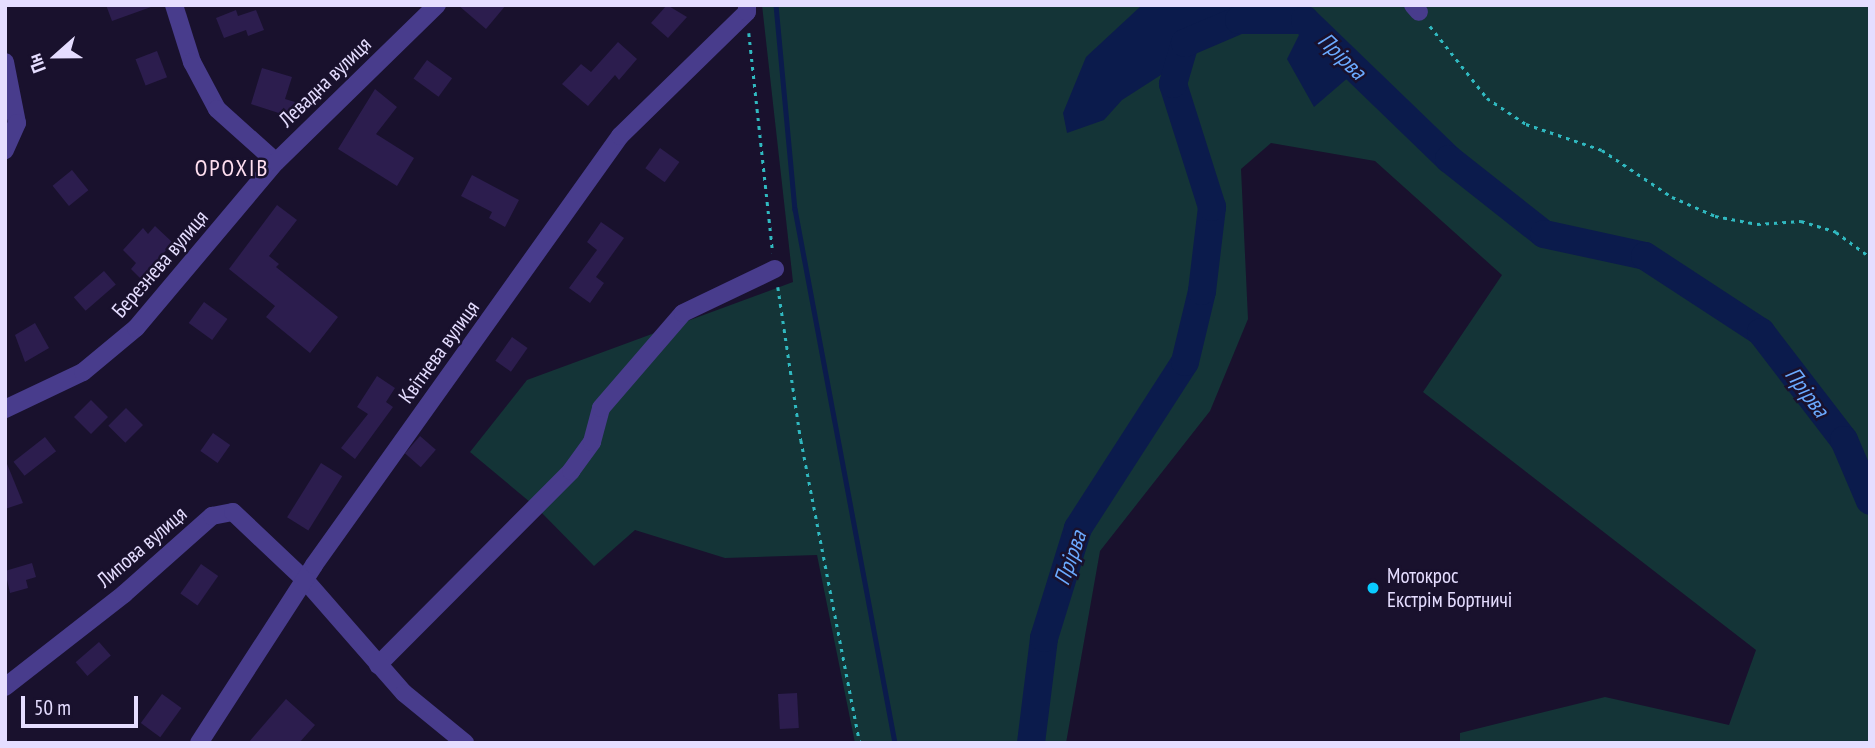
<!DOCTYPE html>
<meta charset="utf-8">
<style>
body{margin:0}
#map{position:relative;width:1875px;height:748px;overflow:hidden;background:#19112d;font-family:"PT Sans Narrow",sans-serif}
div>[style]{position:absolute}
[style*='--x']{left:calc(var(--x)*1px);top:calc(var(--y)*1px);width:calc(var(--w)*1px);rotate:calc(var(--a)*1deg)}
.green>*{inset:0;background:#143437}
.water>*{inset:0;background:#0b1b4c}
.stream>*{height:4.5px;margin:-2.25px;padding:0 2.25px;transform-origin:2.25px;border-radius:2.25px;background:#0b1b4c}
.river>*{height:28px;margin:-14px;padding:0 14px;transform-origin:14px;border-radius:14px;background:#0b1b4c}
.building>*{inset:0;background:#2c1d4e;transform-origin:0 0}
.path>*{height:2.5px;margin-top:-1.25px;transform-origin:0;background:repeating-linear-gradient(90deg,#30b9c0 0 3.5px,transparent 0 8.5px)}
.minor>*{height:18px;margin:-9px;padding:0 9px;transform-origin:9px;border-radius:9px;background:#483c8c}
.dots>*{width:19px;height:19px;translate:-50% -50%;box-sizing:border-box;border:4px solid #19112d;border-radius:50%}
span{translate:-50% -50%;white-space:nowrap;text-align:center;line-height:1.15;-webkit-text-stroke:5px #19112d;paint-order:stroke}
.street-label{font-size:21px;color:#e5ddff}
.poi-label{font-size:21px;color:#e5ddff}
.left{translate:0 -50%;text-align:left}
.water-label{font-size:23px;color:#6baaff;font-style:italic}
.neighbourhood-label{font-size:23px;color:#ffdff0;letter-spacing:2px}
.frame{position:absolute;inset:0;border:7px solid #e5ddff;pointer-events:none}
.north{position:absolute;left:21px;top:21px;width:70px;height:70px;-webkit-text-stroke:5px #19112d;paint-order:stroke;rotate:249deg;font-size:19px;font-weight:700;line-height:28px;text-align:center;color:#e5ddff}
.north::after{content:'';display:block;margin:auto;width:24px;height:32px;background:#e5ddff;clip-path:polygon(50% 0,100% 100%,50% 72%,0 100%)}
.scale{position:absolute;left:21px;top:696px;width:117px;height:32px;box-sizing:border-box;border:4px solid #e5ddff;border-top:0;padding-left:9px;font-size:21px;line-height:24px;white-space:nowrap;color:#e5ddff;-webkit-text-stroke:5px #19112d;paint-order:stroke}
</style>
<div id="map">
<div class="green">
<i style="clip-path:polygon(762px 5px,1870px 5px,1870px 743px,1460px 743px,1460px 733px,1605px 697px,1729px 725px,1756px 650px,1423px 392px,1502px 275px,1375px 161px,1271px 143px,1241px 169px,1248px 319px,1210px 411px,1100px 551px,1066px 743px,855px 743px,817px 555px,725px 558px,635px 530px,594px 566px,536px 507px,470px 452px,527px 380px,793px 282px)"></i>
</div>
<div class="water">
<i style="clip-path:polygon(1142px 5px,1297px 5px,1334px 30px,1337px 58px,1350px 76px,1314px 107px,1287px 59px,1299px 35px,1281px 13px,1255px 13px,1217px 23px,1192px 55px,1122px 100px,1104px 120px,1067px 133px,1063px 113px,1086px 57px)"></i>
</div>
<div class="stream">
<i style="--x:776;--y:5;--w:205;--a:84.7"></i>
<i style="--x:795;--y:209;--w:543;--a:79.39"></i>
</div>
<div class="river">
<i style="--x:1031;--y:743;--w:106;--a:-82.9"></i>
<i style="--x:1044;--y:638;--w:115;--a:-72.8"></i>
<i style="--x:1078;--y:528;--w:197;--a:-57.2"></i>
<i style="--x:1185;--y:362;--w:73;--a:-76.5"></i>
<i style="--x:1202;--y:291;--w:85;--a:-83.2"></i>
<i style="--x:1212;--y:207;--w:129;--a:-107.6"></i>
<i style="--x:1173;--y:84;--w:43;--a:-73.7"></i>
<i style="--x:1185;--y:43;--w:59;--a:-23.1"></i>
<i style="--x:1239;--y:20;--w:66;--a:0"></i>
<i style="--x:1305;--y:20;--w:200;--a:44"></i>
<i style="--x:1449;--y:159;--w:121;--a:38.3"></i>
<i style="--x:1544;--y:234;--w:103;--a:12.3"></i>
<i style="--x:1645;--y:256;--w:139;--a:33.2"></i>
<i style="--x:1761;--y:332;--w:136;--a:52.5"></i>
<i style="--x:1844;--y:440;--w:66;--a:66.9"></i>
</div>
<div class="building">
<i style="clip-path:polygon(106px 5px,151px 5px,151px 7px,112px 21px)"></i>
<i style="clip-path:polygon(458px 5px,506px 5px,486px 29px)"></i>
<i style="clip-path:polygon(667px 5px,687px 17px,668px 38px,651px 23px)"></i>
<i style="clip-path:polygon(236px 10px,238px 16px,256px 10px,264px 30px,248px 36px,246px 30px,224px 38px,216px 18px)"></i>
<i style="clip-path:polygon(618px 42px,637px 59px,619px 80px,615px 75px,588px 106px,562px 84px,581px 64px,591px 72px)"></i>
<i style="left:157px;top:51px;width:28px;height:23px;rotate:69deg"></i>
<i style="left:427px;top:60px;width:31px;height:23px;rotate:36deg"></i>
<i style="clip-path:polygon(262px 68px,292px 77px,285px 99px,295px 102px,291px 117px,251px 104px)"></i>
<i style="clip-path:polygon(375px 89px,397px 107px,376px 134px,414px 158px,397px 186px,338px 149px)"></i>
<i style="left:660px;top:148px;width:24px;height:25px;rotate:36deg"></i>
<i style="left:72px;top:170px;width:26px;height:25px;rotate:51deg"></i>
<i style="clip-path:polygon(472px 175px,519px 200px,505px 227px,489px 218px,492px 212px,461px 196px)"></i>
<i style="clip-path:polygon(277px 205px,297px 220px,269px 256px,279px 264px,276px 267px,338px 317px,310px 353px,266px 317px,275px 306px,229px 269px)"></i>
<i style="clip-path:polygon(601px 222px,624px 238px,596px 277px,604px 283px,590px 303px,569px 288px,597px 250px,587px 242px)"></i>
<i style="clip-path:polygon(155px 226px,172px 242px,143px 281px,131px 269px,136px 263px,123px 250px,143px 228px,148px 234px)"></i>
<i style="left:104px;top:271px;width:18px;height:40px;rotate:49deg"></i>
<i style="left:204px;top:302px;width:29px;height:26px;rotate:36deg"></i>
<i style="clip-path:polygon(35px 323px,49px 348px,25px 362px,15px 335px)"></i>
<i style="left:512px;top:337px;width:19px;height:29px;rotate:35deg"></i>
<i style="clip-path:polygon(377px 376px,395px 388px,386px 402px,393px 407px,355px 459px,341px 448px,368px 414px,357px 407px)"></i>
<i style="left:91px;top:400px;width:24px;height:24px;rotate:45deg"></i>
<i style="left:126px;top:408px;width:24px;height:25px;rotate:45deg"></i>
<i style="left:213px;top:433px;width:21px;height:22px;rotate:35deg"></i>
<i style="left:420px;top:436px;width:21px;height:23px;rotate:41deg"></i>
<i style="left:45px;top:437px;width:18px;height:40px;rotate:52deg"></i>
<i style="clip-path:polygon(5px 459px,23px 503px,5px 509px)"></i>
<i style="left:321px;top:463px;width:25px;height:64px;rotate:32deg"></i>
<i style="clip-path:polygon(32px 563px,36px 577px,26px 580px,28px 588px,10px 593px,5px 571px)"></i>
<i style="left:201px;top:564px;width:21px;height:36px;rotate:35deg"></i>
<i style="left:99px;top:642px;width:18px;height:31px;rotate:49deg"></i>
<i style="left:797px;top:693px;width:35px;height:19px;rotate:87deg"></i>
<i style="left:162px;top:694px;width:24px;height:36px;rotate:36deg"></i>
<i style="clip-path:polygon(286px 699px,315px 725px,299px 743px,248px 743px)"></i>
</div>
<div class="path">
<i style="--x:1430;--y:26;--w:92;--a:51.6"></i>
<i style="--x:1487;--y:98;--w:47;--a:33.7"></i>
<i style="--x:1526;--y:124;--w:80;--a:18.9"></i>
<i style="--x:1602;--y:150;--w:84;--a:33.9"></i>
<i style="--x:1672;--y:197;--w:47;--a:23.8"></i>
<i style="--x:1715;--y:216;--w:43;--a:10.8"></i>
<i style="--x:1757;--y:224;--w:44;--a:-3.9"></i>
<i style="--x:1801;--y:221;--w:37;--a:17"></i>
<i style="--x:1836;--y:232;--w:42;--a:36.3"></i>
<i style="--x:749;--y:33;--w:221;--a:83.8"></i>
<i style="--x:778;--y:287;--w:155;--a:81.5"></i>
<i style="--x:801;--y:440;--w:309;--a:79"></i>
</div>
<div class="minor">
<i style="--x:174;--y:5;--w:60;--a:72.5"></i>
<i style="--x:192;--y:62;--w:53;--a:62"></i>
<i style="--x:217;--y:109;--w:79;--a:41.9"></i>
<i style="--x:1413;--y:5;--w:9;--a:49"></i>
<i style="--x:5;--y:62;--w:62;--a:78.9"></i>
<i style="--x:17;--y:123;--w:30;--a:114"></i>
<i style="--x:5;--y:409;--w:86;--a:-25.4"></i>
<i style="--x:83;--y:372;--w:69;--a:-39.7"></i>
<i style="--x:136;--y:328;--w:217;--a:-49.9"></i>
<i style="--x:276;--y:162;--w:225;--a:-44.3"></i>
<i style="--x:378;--y:665;--w:274;--a:-45.1"></i>
<i style="--x:571;--y:471;--w:36;--a:-54"></i>
<i style="--x:592;--y:442;--w:35;--a:-75"></i>
<i style="--x:601;--y:408;--w:125;--a:-49.2"></i>
<i style="--x:683;--y:313;--w:102;--a:-25.6"></i>
<i style="--x:5;--y:687;--w:151;--a:-38"></i>
<i style="--x:124;--y:594;--w:118;--a:-41.6"></i>
<i style="--x:212;--y:516;--w:21;--a:-11"></i>
<i style="--x:233;--y:512;--w:99;--a:43.4"></i>
<i style="--x:305;--y:580;--w:150;--a:48.8"></i>
<i style="--x:404;--y:693;--w:79;--a:39.3"></i>
<i style="--x:199;--y:743;--w:212;--a:-57.1"></i>
<i style="--x:314;--y:565;--w:527;--a:-54.5"></i>
<i style="--x:620;--y:136;--w:177;--a:-44.3"></i>
<i style="--x:747;--y:12;--w:7;--a:-90"></i>
</div>
<div class="dots">
<i style="left:1373px;top:588px;background:#09cbff"></i>
</div>
<div class="street-label">
<span style="left:325px;top:82px;rotate:-44deg">Левадна вулиця</span>
<span style="left:160px;top:264px;rotate:-49deg">Березнева вулиця</span>
<span style="left:439px;top:352px;rotate:-54deg">Квітнева вулиця</span>
<span style="left:142px;top:547px;rotate:-41deg">Липова вулиця</span>
</div>
<div class="poi-label">
<span class="left" style="left:1387px;top:588px">Мотокрос<br>Екстрім Бортничі</span>
</div>
<div class="water-label">
<span style="left:1342px;top:56px;rotate:44deg">Прірва</span>
<span style="left:1807px;top:392px;rotate:53deg">Прірва</span>
<span style="left:1070px;top:558px;rotate:-71deg">Прірва</span>
</div>
<div class="neighbourhood-label">
<span style="left:232px;top:168px">ОРОХІВ</span>
</div>
<div class="frame"></div>
<div class="north">Пн</div>
<div class="scale">50 m</div>
</div>
